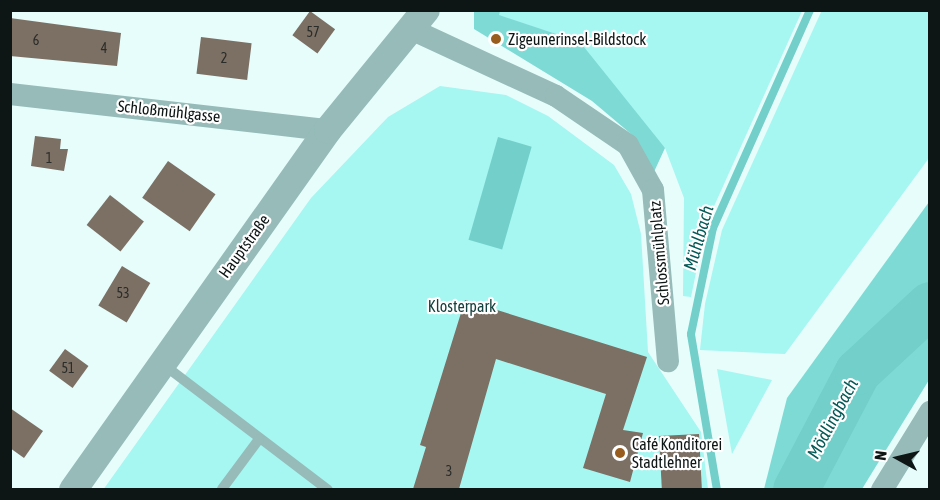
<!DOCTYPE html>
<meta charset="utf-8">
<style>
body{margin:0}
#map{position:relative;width:940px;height:500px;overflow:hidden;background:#e6fdfb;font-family:"Asap Condensed",sans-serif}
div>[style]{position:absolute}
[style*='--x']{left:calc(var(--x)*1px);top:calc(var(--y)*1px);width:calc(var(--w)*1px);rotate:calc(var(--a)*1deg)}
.green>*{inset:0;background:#a6f6f1}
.forest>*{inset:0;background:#7edad5}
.water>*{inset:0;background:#72cfca;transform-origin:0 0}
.stream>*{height:8px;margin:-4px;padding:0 4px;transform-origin:4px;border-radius:4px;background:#72cfca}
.river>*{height:46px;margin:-23px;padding:0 23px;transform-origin:23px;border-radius:23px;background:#72cfca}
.building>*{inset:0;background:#7c6f64;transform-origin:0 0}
.service>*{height:10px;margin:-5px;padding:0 5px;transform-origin:5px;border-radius:5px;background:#96bbb8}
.minor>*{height:22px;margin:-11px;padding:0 11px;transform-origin:11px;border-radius:11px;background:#96bbb8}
.tertiary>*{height:28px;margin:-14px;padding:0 14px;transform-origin:14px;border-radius:14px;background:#96bbb8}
.dots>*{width:16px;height:16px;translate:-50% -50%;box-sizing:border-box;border:3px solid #fff;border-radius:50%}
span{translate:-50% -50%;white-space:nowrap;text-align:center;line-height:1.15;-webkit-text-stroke:4.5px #fff;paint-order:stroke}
.number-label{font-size:14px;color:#292c29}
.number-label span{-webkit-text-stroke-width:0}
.poi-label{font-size:16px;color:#0d1515}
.left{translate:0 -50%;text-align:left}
.street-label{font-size:16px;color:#0d1515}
.park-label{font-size:16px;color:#14403e}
.water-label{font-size:18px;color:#055a57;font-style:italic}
.frame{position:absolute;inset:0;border:12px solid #0d1515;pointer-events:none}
.north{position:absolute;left:868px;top:428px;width:60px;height:60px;-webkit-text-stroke:4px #fff;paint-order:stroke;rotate:278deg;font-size:16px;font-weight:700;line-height:24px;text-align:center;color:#0d1515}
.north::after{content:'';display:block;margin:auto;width:21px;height:27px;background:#0d1515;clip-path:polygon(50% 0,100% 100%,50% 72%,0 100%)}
</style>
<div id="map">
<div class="green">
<i style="clip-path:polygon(500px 10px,802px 11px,706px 224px,691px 297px,683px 296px,684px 198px,665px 148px,498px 15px)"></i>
<i style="clip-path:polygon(822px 10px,929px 11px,929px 158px,785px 354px,700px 350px,705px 304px,722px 230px)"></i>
<i style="clip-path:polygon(440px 86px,506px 95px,548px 116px,614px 165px,631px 194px,641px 234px,648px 352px,701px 432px,708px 489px,103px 490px,311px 198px,388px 117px)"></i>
<i style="clip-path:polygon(717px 369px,772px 380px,732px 454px)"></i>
</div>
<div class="forest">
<i style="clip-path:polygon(474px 11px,500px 11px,499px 15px,580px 42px,665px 148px,653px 174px,637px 139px,592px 101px,474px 29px)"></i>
<i style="clip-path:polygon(929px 202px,929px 380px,862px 489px,764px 489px,787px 398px)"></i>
</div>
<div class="water">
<i style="left:498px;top:137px;width:35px;height:107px;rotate:16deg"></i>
</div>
<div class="stream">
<i style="--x:717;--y:490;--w:158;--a:-99.5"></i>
<i style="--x:691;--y:334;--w:108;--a:-78.3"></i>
<i style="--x:713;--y:228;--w:239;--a:-66"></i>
</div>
<div class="river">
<i style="--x:796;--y:490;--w:133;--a:-62.3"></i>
<i style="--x:858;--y:372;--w:98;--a:-42.9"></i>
</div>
<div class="building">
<i style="left:310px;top:11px;width:31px;height:30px;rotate:36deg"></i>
<i style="clip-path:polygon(10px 18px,121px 33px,117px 66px,10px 56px)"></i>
<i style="left:201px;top:37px;width:51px;height:37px;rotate:7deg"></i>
<i style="clip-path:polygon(35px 136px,61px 139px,60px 149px,68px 149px,64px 171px,31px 166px)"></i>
<i style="left:168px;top:161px;width:58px;height:45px;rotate:35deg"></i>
<i style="left:110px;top:195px;width:43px;height:38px;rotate:38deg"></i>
<i style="left:122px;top:266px;width:33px;height:46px;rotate:31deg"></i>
<i style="clip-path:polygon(465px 300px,647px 357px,623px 430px,643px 433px,630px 482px,583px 468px,606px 394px,496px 359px,459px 489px,413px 489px,426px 447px,420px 445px)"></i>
<i style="left:65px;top:349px;width:29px;height:27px;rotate:36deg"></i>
<i style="clip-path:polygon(10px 408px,43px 431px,24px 458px,10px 448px)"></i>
<i style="left:699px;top:434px;width:55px;height:40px;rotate:87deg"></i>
</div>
<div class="service">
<i style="--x:164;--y:365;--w:206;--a:37.3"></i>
<i style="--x:222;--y:489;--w:62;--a:-53.5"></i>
</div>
<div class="minor">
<i style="--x:413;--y:30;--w:157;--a:24.8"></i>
<i style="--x:556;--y:96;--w:87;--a:34.2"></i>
<i style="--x:628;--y:145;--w:51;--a:60.9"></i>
<i style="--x:653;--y:190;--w:172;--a:85"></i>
<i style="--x:10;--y:94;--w:320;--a:6.5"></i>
<i style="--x:882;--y:490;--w:92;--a:-58.4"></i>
</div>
<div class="tertiary">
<i style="--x:73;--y:490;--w:441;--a:-54.7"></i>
<i style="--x:328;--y:130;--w:155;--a:-50.8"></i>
</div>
<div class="dots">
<i style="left:496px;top:39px;background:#985c1e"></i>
<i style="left:620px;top:453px;background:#985c1e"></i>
</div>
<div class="number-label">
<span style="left:313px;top:32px">57</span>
<span style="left:36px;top:40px">6</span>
<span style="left:104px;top:48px">4</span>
<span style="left:224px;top:58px">2</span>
<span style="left:49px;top:158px">1</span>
<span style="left:123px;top:293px">53</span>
<span style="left:68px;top:368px">51</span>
<span style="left:449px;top:471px">3</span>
</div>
<div class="poi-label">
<span class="left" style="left:508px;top:39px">Zigeunerinsel-Bildstock</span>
<span class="left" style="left:632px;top:453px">Café Konditorei<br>Stadtlehner</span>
</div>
<div class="street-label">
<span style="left:169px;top:111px;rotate:6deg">Schloßmühlgasse</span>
<span style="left:244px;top:246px;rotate:-54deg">Hauptstraße</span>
<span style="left:659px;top:253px;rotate:-95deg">Schlossmühlplatz</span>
</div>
<div class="park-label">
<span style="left:462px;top:306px">Klosterpark</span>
</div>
<div class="water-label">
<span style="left:699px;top:238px;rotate:-74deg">Mühlbach</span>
<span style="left:833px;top:419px;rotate:-62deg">Mödlingbach</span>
</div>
<div class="frame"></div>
<div class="north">N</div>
</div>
